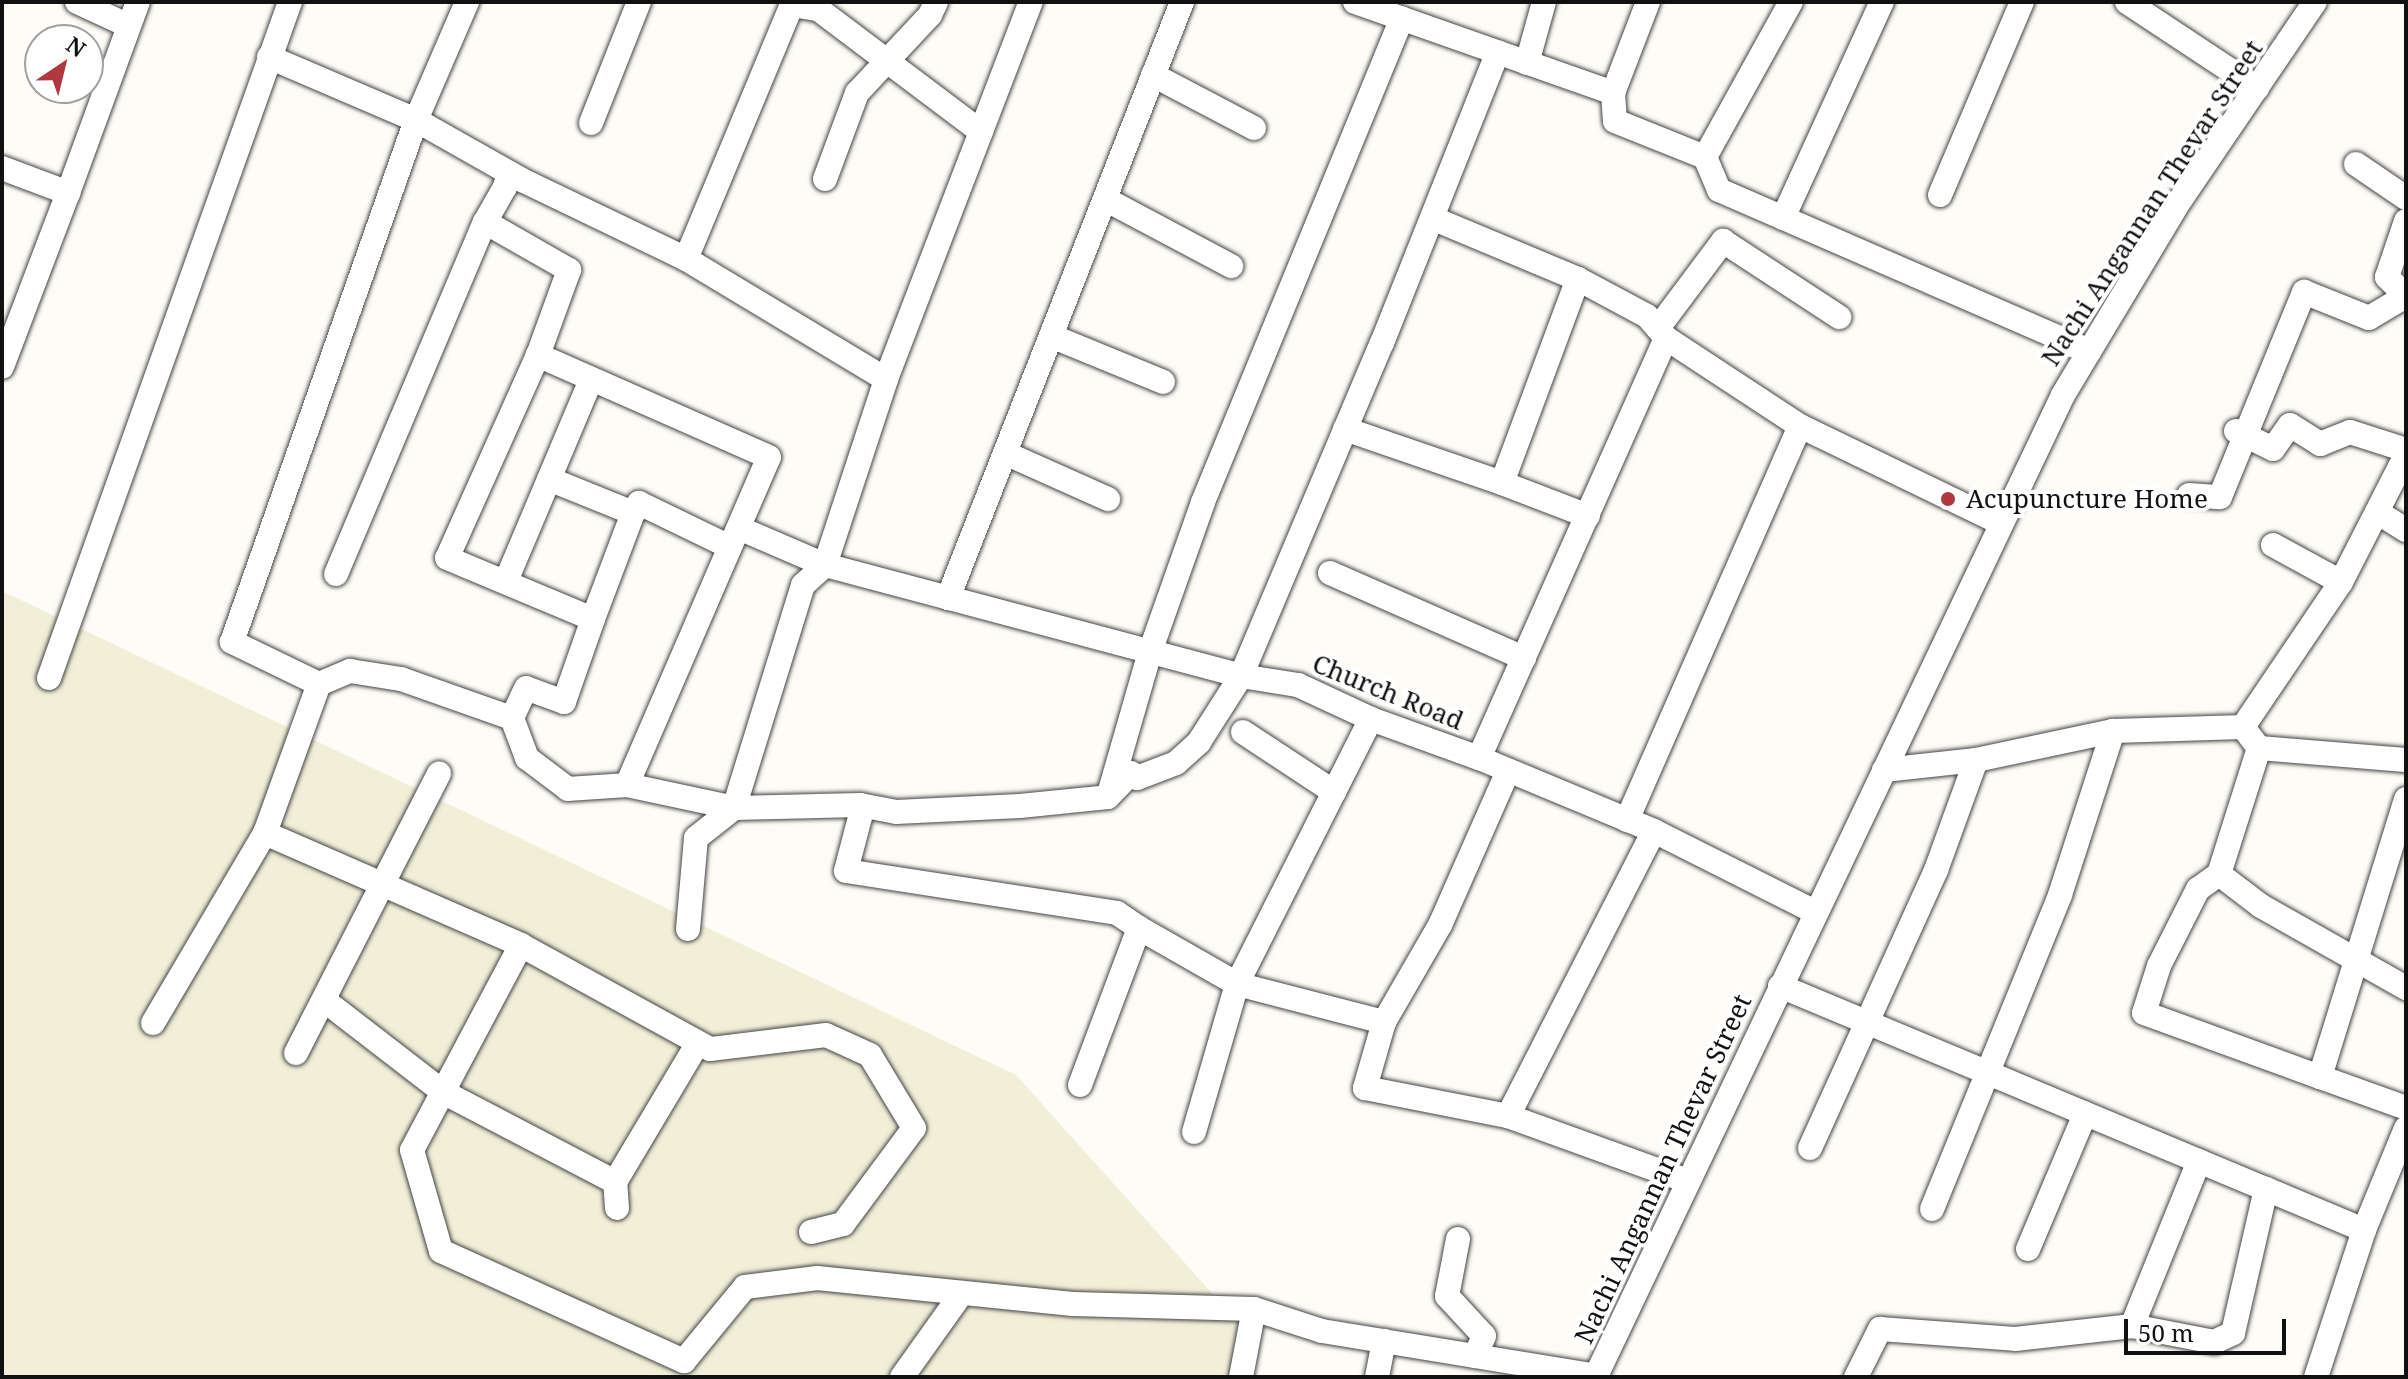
<!DOCTYPE html>
<style>
body{margin:0}
#map{position:relative;width:2408px;height:1379px;overflow:hidden;background:#fefcf6;font-family:"Noto Serif",serif}
div>[style]{position:absolute}
[style*='--x']{left:calc(var(--x)*1px);top:calc(var(--y)*1px);width:calc(var(--w)*1px);rotate:calc(var(--a)*1deg)}
.farmland>*{inset:0;background:#f2efd8}
.roads{filter:drop-shadow(0 0 2px #444) drop-shadow(0 0 2px #444)}
.minor>*{height:24px;margin:-12px;padding:0 12px;transform-origin:12px;border-radius:12px;background:#fff}
.dots>*{width:22px;height:22px;translate:-50% -50%;box-sizing:border-box;border:4px solid #fff;border-radius:50%}
span{translate:-50% -50%;white-space:nowrap;text-align:center;line-height:1.15;-webkit-text-stroke:8px #fff;paint-order:stroke}
.street-label{font-size:26px;color:#111}
.poi-label{font-size:26px;color:#111}
.left{translate:0 -50%;text-align:left}
.frame{position:absolute;inset:0;border:4px solid #111;pointer-events:none}
.north{position:absolute;left:24px;top:24px;width:80px;height:80px;box-sizing:border-box;background:#fff;border:2px solid #a0a0a0;border-radius:50%;rotate:35deg;font-size:22px;font-weight:700;line-height:32px;text-align:center;color:#111}
.north::after{content:'';display:block;margin:auto;width:28px;height:36px;background:#b0393f;clip-path:polygon(50% 0,100% 100%,50% 72%,0 100%)}
.scale{position:absolute;left:2124px;top:1319px;width:162px;height:36px;box-sizing:border-box;border:4px solid #111;border-top:0;padding-left:10px;font-size:24px;line-height:28px;white-space:nowrap;color:#111;-webkit-text-stroke:6px #fff;paint-order:stroke}
</style>
<div id="map">
<div class="farmland">
<i style="clip-path:polygon(2px 591px,1016px 1075px,1244px 1329px,1233px 1377px,2px 1377px)"></i>
</div>
<div class="roads">
<div class="minor">
<i style="--x:77;--y:2;--w:57;--a:24.8"></i>
<i style="--x:1355;--y:2;--w:274;--a:19.4"></i>
<i style="--x:1648;--y:2;--w:97;--a:111"></i>
<i style="--x:1613;--y:93;--w:28;--a:86"></i>
<i style="--x:1615;--y:121;--w:97;--a:21.8"></i>
<i style="--x:1705;--y:157;--w:36;--a:67"></i>
<i style="--x:1719;--y:190;--w:404;--a:23.5"></i>
<i style="--x:2127;--y:2;--w:156;--a:33.5"></i>
<i style="--x:792;--y:5;--w:26;--a:9"></i>
<i style="--x:818;--y:9;--w:204;--a:37"></i>
<i style="--x:269;--y:57;--w:160;--a:23.2"></i>
<i style="--x:416;--y:120;--w:122;--a:29.5"></i>
<i style="--x:522;--y:180;--w:182;--a:25.7"></i>
<i style="--x:686;--y:259;--w:233;--a:31"></i>
<i style="--x:1527;--y:63;--w:63;--a:-74.4"></i>
<i style="--x:1153;--y:75;--w:114;--a:27.7"></i>
<i style="--x:591;--y:123;--w:130;--a:-68.4"></i>
<i style="--x:1705;--y:157;--w:177;--a:-61"></i>
<i style="--x:2356;--y:164;--w:60;--a:34.2"></i>
<i style="--x:2;--y:168;--w:71;--a:20.7"></i>
<i style="--x:68;--y:193;--w:186;--a:110.8"></i>
<i style="--x:509;--y:173;--w:15;--a:106"></i>
<i style="--x:505;--y:187;--w:40;--a:119.7"></i>
<i style="--x:485;--y:222;--w:97;--a:29.7"></i>
<i style="--x:569;--y:270;--w:90;--a:110"></i>
<i style="--x:538;--y:355;--w:222;--a:114.1"></i>
<i style="--x:447;--y:558;--w:158;--a:22.7"></i>
<i style="--x:593;--y:619;--w:88;--a:109.3"></i>
<i style="--x:564;--y:702;--w:40;--a:-159.8"></i>
<i style="--x:526;--y:688;--w:33;--a:115"></i>
<i style="--x:512;--y:718;--w:43;--a:69.4"></i>
<i style="--x:527;--y:758;--w:51;--a:37.1"></i>
<i style="--x:568;--y:789;--w:59;--a:-3.9"></i>
<i style="--x:627;--y:785;--w:357;--a:-66.6"></i>
<i style="--x:769;--y:457;--w:253;--a:-156.2"></i>
<i style="--x:825;--y:179;--w:92;--a:-69.6"></i>
<i style="--x:857;--y:93;--w:107;--a:-46.9"></i>
<i style="--x:930;--y:15;--w:14;--a:-65"></i>
<i style="--x:68;--y:193;--w:203;--a:-69.9"></i>
<i style="--x:1940;--y:195;--w:210;--a:-67"></i>
<i style="--x:1105;--y:199;--w:143;--a:28"></i>
<i style="--x:1432;--y:218;--w:158;--a:22.7"></i>
<i style="--x:1783;--y:218;--w:238;--a:-65.4"></i>
<i style="--x:686;--y:259;--w:278;--a:-67.4"></i>
<i style="--x:1658;--y:328;--w:109;--a:-53.2"></i>
<i style="--x:1723;--y:241;--w:139;--a:33.2"></i>
<i style="--x:1051;--y:336;--w:121;--a:22.3"></i>
<i style="--x:1345;--y:429;--w:166;--a:19"></i>
<i style="--x:1502;--y:483;--w:218;--a:-69.6"></i>
<i style="--x:1578;--y:279;--w:78;--a:28.2"></i>
<i style="--x:1647;--y:316;--w:29;--a:49"></i>
<i style="--x:2236;--y:431;--w:41;--a:25.9"></i>
<i style="--x:2273;--y:449;--w:29;--a:-55"></i>
<i style="--x:2290;--y:425;--w:36;--a:32"></i>
<i style="--x:2320;--y:444;--w:32;--a:-22"></i>
<i style="--x:2350;--y:432;--w:59;--a:17.8"></i>
<i style="--x:1005;--y:453;--w:113;--a:24.1"></i>
<i style="--x:2406;--y:455;--w:143;--a:117.1"></i>
<i style="--x:2341;--y:582;--w:175;--a:124.1"></i>
<i style="--x:2243;--y:727;--w:26;--a:53"></i>
<i style="--x:2259;--y:748;--w:132;--a:107.6"></i>
<i style="--x:2219;--y:874;--w:53;--a:37.3"></i>
<i style="--x:2261;--y:906;--w:167;--a:29.5"></i>
<i style="--x:549;--y:479;--w:91;--a:22"></i>
<i style="--x:633;--y:513;--w:113;--a:110.7"></i>
<i style="--x:1502;--y:483;--w:92;--a:21"></i>
<i style="--x:2189;--y:495;--w:31;--a:4"></i>
<i style="--x:2220;--y:497;--w:222;--a:-67.7"></i>
<i style="--x:2304;--y:292;--w:70;--a:21.8"></i>
<i style="--x:2369;--y:318;--w:43;--a:-30.7"></i>
<i style="--x:2406;--y:296;--w:27;--a:-135"></i>
<i style="--x:2387;--y:277;--w:59;--a:-71.3"></i>
<i style="--x:2377;--y:512;--w:34;--a:32"></i>
<i style="--x:633;--y:513;--w:12;--a:-59"></i>
<i style="--x:639;--y:503;--w:101;--a:25.8"></i>
<i style="--x:739;--y:528;--w:94;--a:23.3"></i>
<i style="--x:825;--y:565;--w:431;--a:14.9"></i>
<i style="--x:1241;--y:676;--w:58;--a:9"></i>
<i style="--x:1298;--y:685;--w:81;--a:25"></i>
<i style="--x:1371;--y:719;--w:115;--a:19.9"></i>
<i style="--x:1479;--y:758;--w:190;--a:22.6"></i>
<i style="--x:1654;--y:831;--w:180;--a:26.7"></i>
<i style="--x:2273;--y:545;--w:77;--a:28.6"></i>
<i style="--x:1330;--y:573;--w:212;--a:23.7"></i>
<i style="--x:336;--y:574;--w:382;--a:-67.1"></i>
<i style="--x:506;--y:581;--w:218;--a:-67.1"></i>
<i style="--x:948;--y:598;--w:640;--a:-68.56"></i>
<i style="--x:49;--y:678;--w:718;--a:-70.38"></i>
<i style="--x:319;--y:684;--w:34;--a:-23"></i>
<i style="--x:350;--y:671;--w:52;--a:8.9"></i>
<i style="--x:401;--y:679;--w:118;--a:19.4"></i>
<i style="--x:1243;--y:732;--w:109;--a:33.4"></i>
<i style="--x:2259;--y:748;--w:147;--a:4.7"></i>
<i style="--x:1479;--y:758;--w:460;--a:-66"></i>
<i style="--x:1666;--y:338;--w:160;--a:33.3"></i>
<i style="--x:1800;--y:426;--w:223;--a:25.8"></i>
<i style="--x:1884;--y:770;--w:93;--a:-6.2"></i>
<i style="--x:1976;--y:760;--w:140;--a:-12"></i>
<i style="--x:2113;--y:731;--w:130;--a:-1.8"></i>
<i style="--x:1508;--y:771;--w:168;--a:113.8"></i>
<i style="--x:1440;--y:925;--w:112;--a:120"></i>
<i style="--x:1384;--y:1022;--w:69;--a:106.1"></i>
<i style="--x:1365;--y:1088;--w:146;--a:11.1"></i>
<i style="--x:1508;--y:1116;--w:191;--a:19.9"></i>
<i style="--x:627;--y:785;--w:109;--a:12.1"></i>
<i style="--x:734;--y:808;--w:126;--a:-1.4"></i>
<i style="--x:860;--y:805;--w:37;--a:11"></i>
<i style="--x:896;--y:812;--w:124;--a:-2.8"></i>
<i style="--x:1020;--y:806;--w:88;--a:-5.8"></i>
<i style="--x:1108;--y:797;--w:33;--a:-46"></i>
<i style="--x:1131;--y:773;--w:8;--a:40"></i>
<i style="--x:1137;--y:778;--w:42;--a:-21"></i>
<i style="--x:1176;--y:763;--w:31;--a:-42"></i>
<i style="--x:1199;--y:742;--w:78;--a:-57.5"></i>
<i style="--x:1241;--y:676;--w:362;--a:-67.1"></i>
<i style="--x:1382;--y:343;--w:313;--a:-68.3"></i>
<i style="--x:1109;--y:794;--w:148;--a:-73.9"></i>
<i style="--x:1150;--y:652;--w:159;--a:-70.5"></i>
<i style="--x:1203;--y:502;--w:523;--a:-67.65"></i>
<i style="--x:2406;--y:799;--w:291;--a:107.2"></i>
<i style="--x:2320;--y:1077;--w:91;--a:19.8"></i>
<i style="--x:863;--y:806;--w:67;--a:104.7"></i>
<i style="--x:846;--y:871;--w:274;--a:8.8"></i>
<i style="--x:1117;--y:913;--w:27;--a:34"></i>
<i style="--x:1627;--y:820;--w:430;--a:-66.3"></i>
<i style="--x:265;--y:833;--w:279;--a:23.6"></i>
<i style="--x:2219;--y:874;--w:26;--a:144"></i>
<i style="--x:2198;--y:889;--w:86;--a:116.9"></i>
<i style="--x:2159;--y:966;--w:49;--a:107.7"></i>
<i style="--x:2144;--y:1013;--w:187;--a:20"></i>
<i style="--x:688;--y:929;--w:91;--a:-85"></i>
<i style="--x:696;--y:838;--w:48;--a:-38.3"></i>
<i style="--x:734;--y:808;--w:233;--a:-72.8"></i>
<i style="--x:803;--y:585;--w:30;--a:-42"></i>
<i style="--x:825;--y:565;--w:196;--a:-71.8"></i>
<i style="--x:886;--y:379;--w:404;--a:-69"></i>
<i style="--x:1780;--y:986;--w:633;--a:22.68"></i>
<i style="--x:2364;--y:1230;--w:110;--a:-67.6"></i>
<i style="--x:324;--y:1000;--w:150;--a:37.7"></i>
<i style="--x:443;--y:1092;--w:194;--a:27.6"></i>
<i style="--x:153;--y:1023;--w:221;--a:-59.5"></i>
<i style="--x:265;--y:833;--w:158;--a:-70.1"></i>
<i style="--x:319;--y:684;--w:97;--a:-154.2"></i>
<i style="--x:232;--y:642;--w:553;--a:-70.58"></i>
<i style="--x:416;--y:120;--w:129;--a:-66.6"></i>
<i style="--x:296;--y:1053;--w:314;--a:-62.9"></i>
<i style="--x:1080;--y:1085;--w:168;--a:-69.4"></i>
<i style="--x:1139;--y:928;--w:113;--a:29.7"></i>
<i style="--x:1237;--y:984;--w:152;--a:14.5"></i>
<i style="--x:1508;--y:1116;--w:320;--a:-62.9"></i>
<i style="--x:1194;--y:1132;--w:154;--a:-73.8"></i>
<i style="--x:1237;--y:984;--w:297;--a:-63.2"></i>
<i style="--x:1810;--y:1148;--w:305;--a:-65.6"></i>
<i style="--x:1936;--y:870;--w:117;--a:-70"></i>
<i style="--x:617;--y:1208;--w:26;--a:-94"></i>
<i style="--x:615;--y:1182;--w:162;--a:-59.2"></i>
<i style="--x:1932;--y:1209;--w:339;--a:-67.8"></i>
<i style="--x:2060;--y:895;--w:172;--a:-72.1"></i>
<i style="--x:811;--y:1232;--w:33;--a:-14"></i>
<i style="--x:843;--y:1224;--w:119;--a:-53.5"></i>
<i style="--x:914;--y:1128;--w:85;--a:-121.1"></i>
<i style="--x:870;--y:1055;--w:48;--a:-155.6"></i>
<i style="--x:826;--y:1035;--w:117;--a:173.1"></i>
<i style="--x:710;--y:1049;--w:216;--a:-151.2"></i>
<i style="--x:521;--y:945;--w:232;--a:118"></i>
<i style="--x:412;--y:1150;--w:105;--a:74"></i>
<i style="--x:441;--y:1251;--w:267;--a:24.4"></i>
<i style="--x:684;--y:1361;--w:96;--a:-50.5"></i>
<i style="--x:745;--y:1287;--w:73;--a:-7.1"></i>
<i style="--x:817;--y:1278;--w:257;--a:5.8"></i>
<i style="--x:1073;--y:1304;--w:181;--a:1.6"></i>
<i style="--x:1254;--y:1309;--w:71;--a:17.9"></i>
<i style="--x:1322;--y:1331;--w:278;--a:9.3"></i>
<i style="--x:1596;--y:1376;--w:1086;--a:-64.54"></i>
<i style="--x:2063;--y:395;--w:229;--a:-59"></i>
<i style="--x:2181;--y:199;--w:238;--a:-55.8"></i>
<i style="--x:1458;--y:1239;--w:58;--a:100.9"></i>
<i style="--x:1447;--y:1296;--w:54;--a:47.2"></i>
<i style="--x:1484;--y:1336;--w:22;--a:114"></i>
<i style="--x:2028;--y:1249;--w:147;--a:-67.1"></i>
<i style="--x:2132;--y:1326;--w:178;--a:-67.9"></i>
<i style="--x:902;--y:1377;--w:103;--a:-54.5"></i>
<i style="--x:1241;--y:1377;--w:69;--a:-79.2"></i>
<i style="--x:1377;--y:1377;--w:37;--a:-79"></i>
<i style="--x:1856;--y:1377;--w:54;--a:-63.4"></i>
<i style="--x:1880;--y:1329;--w:135;--a:4.2"></i>
<i style="--x:2015;--y:1339;--w:118;--a:-6.3"></i>
<i style="--x:2132;--y:1326;--w:84;--a:11"></i>
<i style="--x:2214;--y:1342;--w:21;--a:-25"></i>
<i style="--x:2233;--y:1333;--w:148;--a:-77.1"></i>
<i style="--x:2316;--y:1377;--w:155;--a:-71.9"></i>
</div>
</div>
<div class="dots">
<i style="left:1948px;top:499px;background:#b0393f"></i>
</div>
<div class="street-label">
<span style="left:2152px;top:203px;rotate:-57deg">Nachi Angannan Thevar Street</span>
<span style="left:1388px;top:692px;rotate:22deg">Church Road</span>
<span style="left:1663px;top:1169px;rotate:-65deg">Nachi Angannan Thevar Street</span>
</div>
<div class="poi-label">
<span class="left" style="left:1966px;top:499px">Acupuncture Home</span>
</div>
<div class="frame"></div>
<div class="north">N</div>
<div class="scale">50 m</div>
</div>
